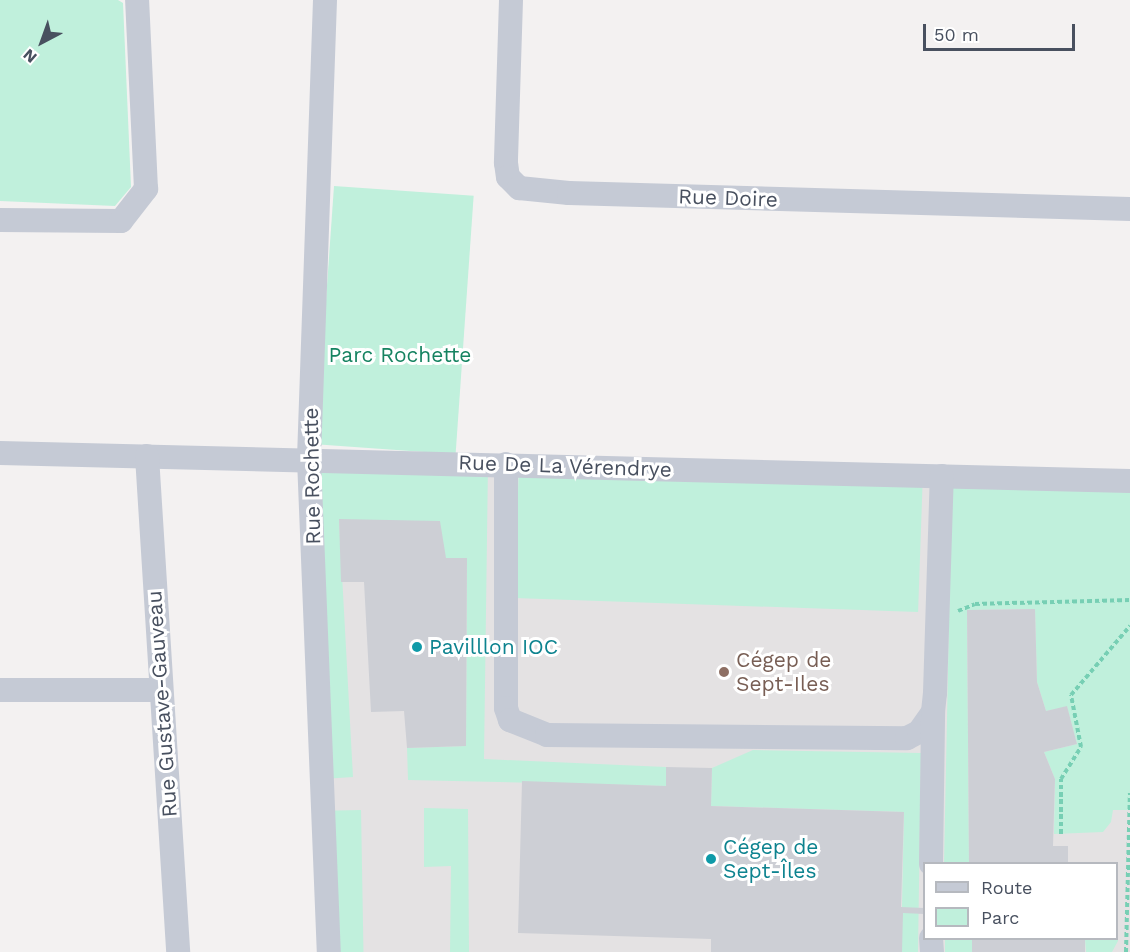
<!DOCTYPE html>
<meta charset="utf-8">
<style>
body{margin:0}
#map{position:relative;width:1130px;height:952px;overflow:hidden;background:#f3f1f1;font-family:"Work Sans",sans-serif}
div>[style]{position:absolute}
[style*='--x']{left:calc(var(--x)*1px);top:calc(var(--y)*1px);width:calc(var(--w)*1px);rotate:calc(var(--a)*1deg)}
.education>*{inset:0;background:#e4e2e3}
.green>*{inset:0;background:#c0f0dc;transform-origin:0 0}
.building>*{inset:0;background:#cdcfd5;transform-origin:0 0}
.path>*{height:4px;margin-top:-2px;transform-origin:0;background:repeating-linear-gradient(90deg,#77cfb4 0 4.5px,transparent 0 7.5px)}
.minor>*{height:24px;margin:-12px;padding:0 12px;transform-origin:12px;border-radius:12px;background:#c5cad5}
.dots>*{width:16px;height:16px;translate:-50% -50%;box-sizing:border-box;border:3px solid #fff;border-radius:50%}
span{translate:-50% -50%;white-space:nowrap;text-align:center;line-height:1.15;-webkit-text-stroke:6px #fff;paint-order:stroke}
.street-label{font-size:21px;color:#48505f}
.park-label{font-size:21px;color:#168361}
.culture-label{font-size:21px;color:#0d838f}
.left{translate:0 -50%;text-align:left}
.education-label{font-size:21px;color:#785e54}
.legend{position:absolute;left:923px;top:862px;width:195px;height:78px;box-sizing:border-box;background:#fff;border:2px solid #b6b9bf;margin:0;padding:8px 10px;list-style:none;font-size:18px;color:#48505f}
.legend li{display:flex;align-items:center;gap:12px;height:30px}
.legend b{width:30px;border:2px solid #b6b9bf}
.north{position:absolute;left:12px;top:12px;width:60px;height:60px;-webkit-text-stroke:4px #fff;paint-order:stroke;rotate:221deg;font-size:16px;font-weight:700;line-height:24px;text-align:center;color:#48505f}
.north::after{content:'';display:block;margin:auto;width:21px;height:27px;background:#48505f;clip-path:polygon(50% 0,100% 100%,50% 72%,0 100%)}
.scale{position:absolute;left:923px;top:24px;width:152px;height:27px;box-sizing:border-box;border:3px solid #48505f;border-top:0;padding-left:8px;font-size:18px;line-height:21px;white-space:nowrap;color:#48505f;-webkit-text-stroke:4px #fff;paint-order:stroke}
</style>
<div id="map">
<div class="education">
<i style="clip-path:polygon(evenodd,309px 459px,1130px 481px,1130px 952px,329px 952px,309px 459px,924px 864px,1116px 864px,1116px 938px,924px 938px,924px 864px)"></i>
</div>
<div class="green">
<i style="clip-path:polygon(0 0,118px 0,123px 3px,131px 187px,115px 206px,0 201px)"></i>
<i style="left:334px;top:186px;width:140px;height:259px;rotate:4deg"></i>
<i style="clip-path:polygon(309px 459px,488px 464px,484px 759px,666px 767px,666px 786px,408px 780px,407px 748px,466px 746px,467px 558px,446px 558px,339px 519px,353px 777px,323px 779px)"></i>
<i style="left:519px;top:464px;width:404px;height:134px;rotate:2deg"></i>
<i style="clip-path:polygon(952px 476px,1130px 481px,1130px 810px,1113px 810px,1111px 822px,1103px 832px,1054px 834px,1055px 779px,1044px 752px,1077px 744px,1067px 707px,1046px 711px,1037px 682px,1035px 609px,967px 610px,969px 863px,944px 864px)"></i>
<i style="clip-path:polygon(753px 750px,921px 753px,918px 952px,901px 952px,904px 812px,711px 806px,712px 768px)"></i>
<i style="clip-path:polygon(424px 808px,468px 809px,469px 952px,450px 952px,451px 866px,424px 867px)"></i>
<i style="left:361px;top:810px;width:142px;height:37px;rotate:89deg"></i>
<i style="clip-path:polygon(1117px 906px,1118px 941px,1112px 952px,1086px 952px,1085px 939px,1116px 938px)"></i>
<i style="left:945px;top:939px;width:27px;height:13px"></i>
</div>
<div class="building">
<i style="clip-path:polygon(339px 519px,440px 521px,446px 558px,467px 558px,466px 746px,407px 748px,404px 711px,371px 712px,364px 582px,341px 582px)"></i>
<i style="clip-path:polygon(1035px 609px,1037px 682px,1046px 711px,1067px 706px,1077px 744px,1044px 752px,1055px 779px,1053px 846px,1068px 846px,1068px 864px,969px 864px,967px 610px)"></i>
<i style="clip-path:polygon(666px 767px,712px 768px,711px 806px,904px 812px,901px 907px,924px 908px,924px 914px,903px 913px,902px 952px,711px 952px,711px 939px,518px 933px,522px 781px,666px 786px)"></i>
<i style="left:972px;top:938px;width:113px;height:14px"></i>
</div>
<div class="path">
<i style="--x:958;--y:611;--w:18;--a:-22"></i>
<i style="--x:975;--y:604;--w:155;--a:-1.5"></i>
<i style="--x:1061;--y:834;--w:55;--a:-90"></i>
<i style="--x:1061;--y:779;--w:38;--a:-58"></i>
<i style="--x:1081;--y:747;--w:53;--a:-100.9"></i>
<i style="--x:1071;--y:695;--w:91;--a:-49.5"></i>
<i style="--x:1126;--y:952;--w:159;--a:-88.6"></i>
</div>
<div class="minor">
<i style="--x:325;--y:0;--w:459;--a:92"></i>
<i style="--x:309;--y:459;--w:493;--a:87.7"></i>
<i style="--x:511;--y:0;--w:163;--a:91.8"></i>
<i style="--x:506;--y:163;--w:14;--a:82"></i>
<i style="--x:508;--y:177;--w:16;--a:45"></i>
<i style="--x:519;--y:188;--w:50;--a:5.7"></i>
<i style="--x:569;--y:193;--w:561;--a:1.63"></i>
<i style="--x:0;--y:220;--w:121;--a:0.5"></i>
<i style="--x:121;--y:221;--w:41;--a:-52"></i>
<i style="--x:146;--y:189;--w:189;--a:-92.7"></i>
<i style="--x:0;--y:453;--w:1130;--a:1.42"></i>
<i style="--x:147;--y:456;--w:497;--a:86.4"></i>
<i style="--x:506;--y:464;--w:244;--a:90"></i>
<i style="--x:506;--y:708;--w:13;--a:72"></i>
<i style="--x:510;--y:720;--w:40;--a:22"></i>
<i style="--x:547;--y:735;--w:360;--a:0.5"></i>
<i style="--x:907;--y:738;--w:13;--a:-27"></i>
<i style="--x:919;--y:732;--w:24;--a:-55"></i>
<i style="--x:933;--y:712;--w:19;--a:-84"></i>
<i style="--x:935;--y:693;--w:217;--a:-88.2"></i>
<i style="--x:0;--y:690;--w:161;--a:0"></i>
<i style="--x:931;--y:864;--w:152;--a:-89.2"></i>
<i style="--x:931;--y:938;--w:14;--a:86"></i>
</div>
<div class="dots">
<i style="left:417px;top:647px;background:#0f9aa8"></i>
<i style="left:724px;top:672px;background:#8d6e63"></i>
<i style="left:711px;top:859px;background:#0f9aa8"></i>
</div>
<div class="street-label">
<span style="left:728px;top:198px;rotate:2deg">Rue Doire</span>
<span style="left:565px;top:466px;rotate:2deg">Rue De La Vérendrye</span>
<span style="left:312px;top:476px;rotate:-91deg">Rue Rochette</span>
<span style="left:162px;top:704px;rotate:-94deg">Rue Gustave-Gauveau</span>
</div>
<div class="park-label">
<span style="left:400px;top:355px">Parc Rochette</span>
</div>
<div class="culture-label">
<span class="left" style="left:429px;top:647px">Pavilllon IOC</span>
<span class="left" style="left:723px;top:859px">Cégep de<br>Sept-Îles</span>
</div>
<div class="education-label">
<span class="left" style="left:736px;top:672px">Cégep de<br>Sept-Iles</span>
</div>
<ul class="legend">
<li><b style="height:8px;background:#c5cad5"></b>Route</li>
<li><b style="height:16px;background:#c0f0dc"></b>Parc</li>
</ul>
<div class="north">N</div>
<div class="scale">50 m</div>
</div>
